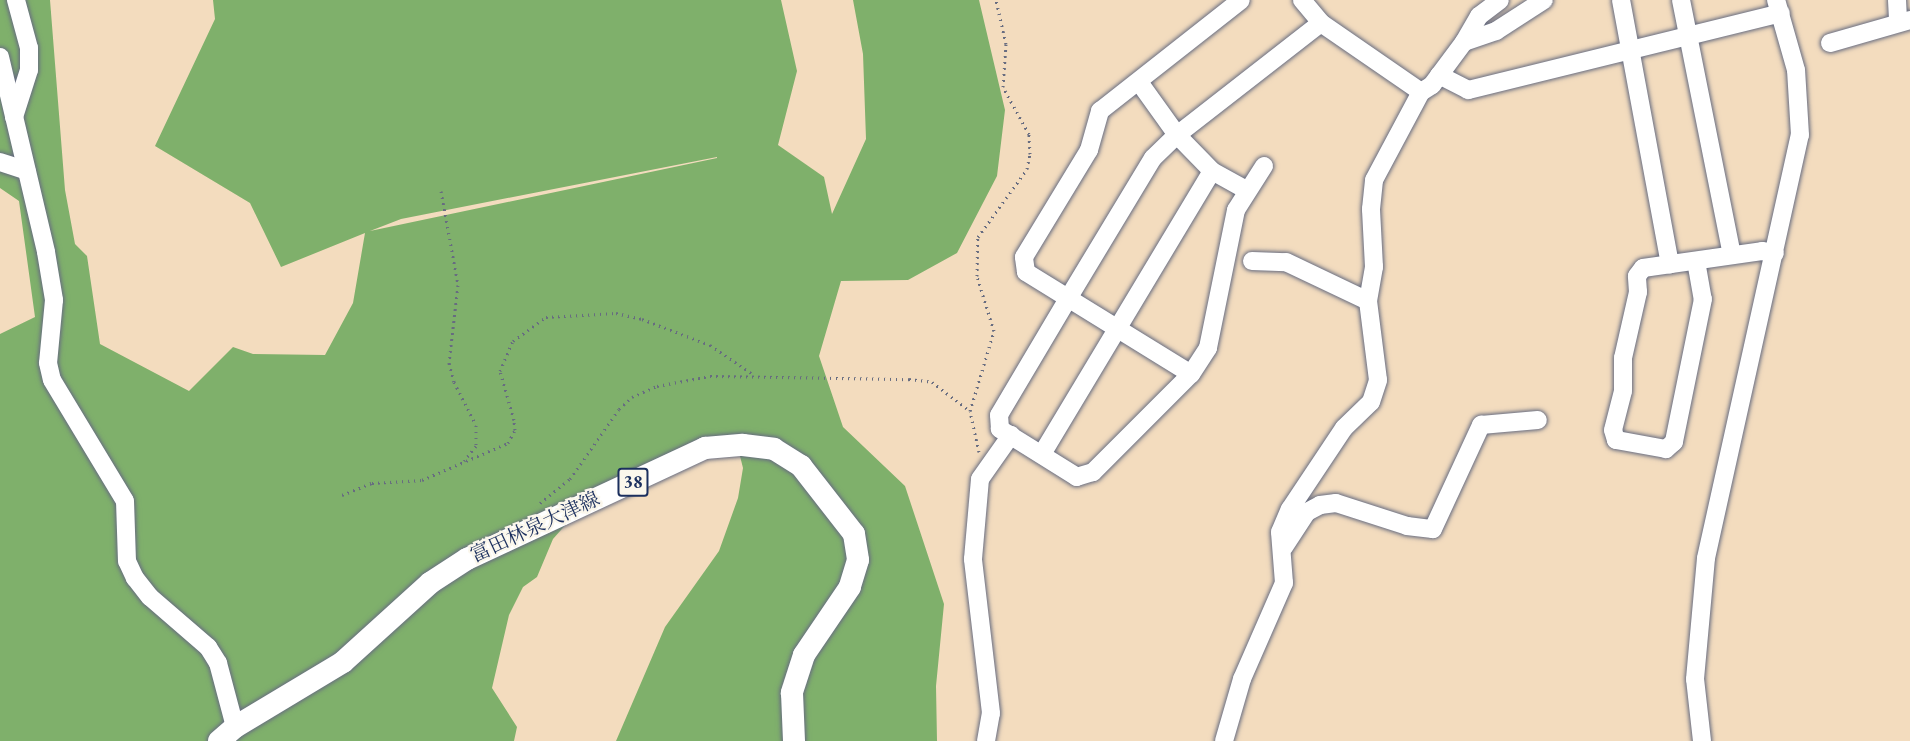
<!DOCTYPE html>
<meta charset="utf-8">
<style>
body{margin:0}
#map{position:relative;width:1910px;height:741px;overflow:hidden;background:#f3dcbe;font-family:"EB Garamond","Noto Serif JP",serif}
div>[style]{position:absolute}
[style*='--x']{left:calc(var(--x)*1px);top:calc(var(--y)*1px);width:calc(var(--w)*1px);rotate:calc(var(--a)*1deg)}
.forest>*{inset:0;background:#7fb06b}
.path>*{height:3px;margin-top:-1.5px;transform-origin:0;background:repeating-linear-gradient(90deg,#676c80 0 1.5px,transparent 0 6px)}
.roads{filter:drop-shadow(0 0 2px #676c80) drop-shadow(0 0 2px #676c80)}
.minor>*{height:18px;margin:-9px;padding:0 9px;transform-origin:9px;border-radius:9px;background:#fff}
.major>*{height:22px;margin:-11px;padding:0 11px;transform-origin:11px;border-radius:11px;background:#fff}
span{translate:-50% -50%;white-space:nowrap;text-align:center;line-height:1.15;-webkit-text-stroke:4.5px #fbf7ec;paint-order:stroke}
.shield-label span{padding:2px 4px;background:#fbf7ec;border:2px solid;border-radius:4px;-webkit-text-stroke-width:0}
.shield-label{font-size:18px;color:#1b2f5e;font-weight:700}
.street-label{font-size:20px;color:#1b2f5e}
</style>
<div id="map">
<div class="forest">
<i style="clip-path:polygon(evenodd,0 0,50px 0,65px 190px,75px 244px,87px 256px,100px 344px,189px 391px,233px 347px,253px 354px,325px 355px,353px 303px,365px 233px,281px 267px,250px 203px,155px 146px,215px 19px,213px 0,781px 0,797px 71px,778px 145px,824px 177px,832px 214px,866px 139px,863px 54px,853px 0,979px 0,1005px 110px,997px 176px,957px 253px,908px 280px,841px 281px,819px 356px,843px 427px,905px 486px,944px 604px,936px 686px,937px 741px,616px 741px,665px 627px,719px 551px,738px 498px,743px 468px,740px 456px,726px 447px,698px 439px,633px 473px,568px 522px,553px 539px,537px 577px,523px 587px,509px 615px,492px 688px,517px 727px,514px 741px,0 741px,0 334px,35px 317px,19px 201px,0 188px,0 0,717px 157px,717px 158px,370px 231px,401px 219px,717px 157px)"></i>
</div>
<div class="path">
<i style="--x:441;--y:191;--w:96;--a:79.7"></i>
<i style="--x:458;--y:285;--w:79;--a:96.6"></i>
<i style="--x:449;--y:363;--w:20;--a:75"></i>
<i style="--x:454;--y:382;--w:48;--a:62.9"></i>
<i style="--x:476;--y:425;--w:21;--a:90"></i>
<i style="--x:476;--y:446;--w:19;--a:129"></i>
<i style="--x:979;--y:452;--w:42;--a:-102.4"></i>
<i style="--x:970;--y:411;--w:84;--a:-73.3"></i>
<i style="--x:994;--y:331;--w:58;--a:-107.2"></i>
<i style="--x:977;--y:276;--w:39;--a:-89"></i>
<i style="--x:978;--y:237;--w:84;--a:-54.2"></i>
<i style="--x:1027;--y:169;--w:15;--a:-79"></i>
<i style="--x:1030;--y:154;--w:20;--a:-93"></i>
<i style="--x:1029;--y:134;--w:54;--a:-119"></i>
<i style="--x:1003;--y:87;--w:43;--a:-86"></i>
<i style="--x:1006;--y:44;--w:45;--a:-102.8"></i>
<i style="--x:342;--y:495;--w:32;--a:-22"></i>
<i style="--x:372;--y:483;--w:50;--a:-3.4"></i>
<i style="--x:422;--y:480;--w:94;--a:-23.3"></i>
<i style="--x:508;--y:443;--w:15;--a:-62"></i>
<i style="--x:515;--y:430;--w:10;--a:-96"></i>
<i style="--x:514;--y:420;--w:51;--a:-105.9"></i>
<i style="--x:500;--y:371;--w:33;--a:-67"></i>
<i style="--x:513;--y:341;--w:41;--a:-36"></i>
<i style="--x:546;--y:317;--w:70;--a:-3.3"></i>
<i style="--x:616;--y:313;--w:27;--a:13"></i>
<i style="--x:642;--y:319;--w:73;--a:20.9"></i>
<i style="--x:710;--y:345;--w:53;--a:34.3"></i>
<i style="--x:540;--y:503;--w:38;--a:-39"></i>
<i style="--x:570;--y:479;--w:85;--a:-55"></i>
<i style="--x:619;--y:409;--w:18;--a:-43"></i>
<i style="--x:632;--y:397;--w:27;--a:-24"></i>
<i style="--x:657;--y:386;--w:54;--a:-10.7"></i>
<i style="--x:710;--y:376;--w:199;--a:0.9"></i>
<i style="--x:909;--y:379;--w:23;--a:7"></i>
<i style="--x:932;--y:382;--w:48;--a:37.3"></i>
</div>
<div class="roads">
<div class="minor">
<i style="--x:1302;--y:0;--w:30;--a:50"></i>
<i style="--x:1621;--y:0;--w:269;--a:79.5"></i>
<i style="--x:1681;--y:0;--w:260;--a:78.7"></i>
<i style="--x:1897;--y:0;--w:21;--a:87"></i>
<i style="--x:1464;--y:42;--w:30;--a:-60"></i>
<i style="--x:1479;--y:16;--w:26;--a:-37"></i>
<i style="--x:1830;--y:43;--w:83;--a:-16"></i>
<i style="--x:0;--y:57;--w:200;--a:76.7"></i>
<i style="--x:46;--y:252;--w:49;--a:80.5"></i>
<i style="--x:54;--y:300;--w:63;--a:95.4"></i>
<i style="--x:48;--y:363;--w:17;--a:77"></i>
<i style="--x:52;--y:380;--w:141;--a:58.9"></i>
<i style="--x:125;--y:501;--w:60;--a:88.1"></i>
<i style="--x:127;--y:561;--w:19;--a:65"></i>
<i style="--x:135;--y:578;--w:24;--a:52"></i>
<i style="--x:150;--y:597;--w:77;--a:40.8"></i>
<i style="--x:208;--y:647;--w:19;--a:58"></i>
<i style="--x:218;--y:663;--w:66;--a:75.1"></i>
<i style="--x:1439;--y:75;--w:33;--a:27"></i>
<i style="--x:1468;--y:90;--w:322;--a:-13.8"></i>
<i style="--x:1139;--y:82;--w:65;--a:54.4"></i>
<i style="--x:1177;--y:135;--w:50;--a:45.8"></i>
<i style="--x:1212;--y:171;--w:39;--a:29"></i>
<i style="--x:14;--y:117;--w:49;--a:-72.3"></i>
<i style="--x:29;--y:70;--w:22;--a:-90"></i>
<i style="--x:29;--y:48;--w:50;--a:-105.2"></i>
<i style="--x:0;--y:162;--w:28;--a:18"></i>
<i style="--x:1264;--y:166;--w:52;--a:122.5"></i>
<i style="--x:1236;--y:210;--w:141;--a:101.5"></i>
<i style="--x:1208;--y:348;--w:31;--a:123"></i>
<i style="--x:1191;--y:374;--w:139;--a:135"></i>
<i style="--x:1093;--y:472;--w:17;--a:163"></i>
<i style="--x:1077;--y:477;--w:91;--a:-148.1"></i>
<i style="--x:1000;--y:429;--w:14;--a:-94"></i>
<i style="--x:999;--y:415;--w:137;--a:-59.3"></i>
<i style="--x:1069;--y:297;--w:162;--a:-58.9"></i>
<i style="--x:1153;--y:158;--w:33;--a:-44"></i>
<i style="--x:1177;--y:135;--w:182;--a:-37.9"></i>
<i style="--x:1321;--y:23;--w:121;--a:34.6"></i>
<i style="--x:1252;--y:261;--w:34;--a:2"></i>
<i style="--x:1286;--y:262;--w:91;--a:25.4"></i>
<i style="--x:1696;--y:261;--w:39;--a:80"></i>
<i style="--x:1703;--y:299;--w:146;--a:101.5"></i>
<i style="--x:1674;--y:442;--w:11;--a:139"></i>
<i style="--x:1666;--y:449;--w:51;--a:-169.8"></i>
<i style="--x:1616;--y:440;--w:10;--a:-107"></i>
<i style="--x:1613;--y:430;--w:40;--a:-75.6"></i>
<i style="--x:1623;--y:391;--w:33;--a:-90"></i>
<i style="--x:1623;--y:358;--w:68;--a:-77.2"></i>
<i style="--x:1638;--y:292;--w:16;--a:-94"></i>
<i style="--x:1637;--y:276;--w:10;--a:-53"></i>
<i style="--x:1643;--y:268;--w:120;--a:-8.1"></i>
<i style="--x:1762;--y:251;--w:13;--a:9"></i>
<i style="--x:1191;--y:374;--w:194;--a:-148.3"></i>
<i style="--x:1026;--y:272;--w:15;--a:-98"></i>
<i style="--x:1024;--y:257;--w:125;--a:-58.7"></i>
<i style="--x:1089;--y:150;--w:41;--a:-74.2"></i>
<i style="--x:1100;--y:111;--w:179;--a:-38.2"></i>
<i style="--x:1042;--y:454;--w:330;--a:-59"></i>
<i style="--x:1284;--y:547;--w:42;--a:-56.7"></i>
<i style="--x:1307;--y:512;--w:15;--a:-28"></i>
<i style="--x:1320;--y:505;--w:16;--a:-7"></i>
<i style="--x:1336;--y:503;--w:75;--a:17.9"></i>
<i style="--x:1407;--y:526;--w:26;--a:7"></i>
<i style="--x:1433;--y:529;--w:115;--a:-65.2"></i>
<i style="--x:1481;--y:425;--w:57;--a:-5"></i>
<i style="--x:986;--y:741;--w:28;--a:-80"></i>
<i style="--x:991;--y:713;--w:155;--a:-96.7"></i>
<i style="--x:973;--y:559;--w:80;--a:-85"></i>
<i style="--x:980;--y:479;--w:54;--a:-54.8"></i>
<i style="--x:1224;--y:741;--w:65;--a:-73.8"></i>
<i style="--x:1242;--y:679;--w:105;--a:-66.4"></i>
<i style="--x:1284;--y:583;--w:51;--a:-94.5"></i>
<i style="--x:1280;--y:532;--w:25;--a:-67"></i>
<i style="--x:1290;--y:509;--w:97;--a:-56.3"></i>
<i style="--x:1344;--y:428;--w:37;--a:-44"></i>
<i style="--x:1371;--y:402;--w:23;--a:-72"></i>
<i style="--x:1378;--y:380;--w:80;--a:-97.2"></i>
<i style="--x:1368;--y:301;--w:35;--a:-80"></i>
<i style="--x:1374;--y:267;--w:58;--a:-93"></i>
<i style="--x:1371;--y:209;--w:29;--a:-84"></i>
<i style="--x:1374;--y:180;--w:100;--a:-61.9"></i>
<i style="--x:1421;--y:92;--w:13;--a:-32"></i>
<i style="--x:1432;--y:85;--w:54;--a:-53.3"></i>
<i style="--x:1464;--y:42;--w:34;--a:-19"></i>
<i style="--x:1496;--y:31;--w:57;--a:-32.9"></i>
<i style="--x:1702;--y:741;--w:62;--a:-96.4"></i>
<i style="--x:1695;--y:679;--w:121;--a:-84.8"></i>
<i style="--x:1706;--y:558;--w:433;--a:-77.5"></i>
<i style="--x:1800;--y:135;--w:65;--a:-93.5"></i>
<i style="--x:1796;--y:70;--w:73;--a:-105.9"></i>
</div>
<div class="major">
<i style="--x:219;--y:741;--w:21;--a:-41"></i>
<i style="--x:235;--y:727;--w:126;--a:-31"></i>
<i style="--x:343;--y:662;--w:118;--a:-42.2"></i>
<i style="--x:430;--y:583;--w:44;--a:-33"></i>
<i style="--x:467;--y:559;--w:263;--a:-25"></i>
<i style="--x:705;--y:448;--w:38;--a:-5"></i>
<i style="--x:743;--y:445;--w:31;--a:7"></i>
<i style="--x:774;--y:449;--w:32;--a:32"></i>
<i style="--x:801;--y:466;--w:86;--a:52.1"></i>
<i style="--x:854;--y:534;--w:26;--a:81"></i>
<i style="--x:858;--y:560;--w:28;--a:107"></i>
<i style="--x:850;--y:587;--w:82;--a:124.1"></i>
<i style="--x:804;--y:655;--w:40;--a:108"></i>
<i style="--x:792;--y:693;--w:48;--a:87.6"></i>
</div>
</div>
<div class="shield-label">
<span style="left:633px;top:482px">38</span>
</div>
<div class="street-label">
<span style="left:535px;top:527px;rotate:-25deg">富田林泉大津線</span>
</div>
</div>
